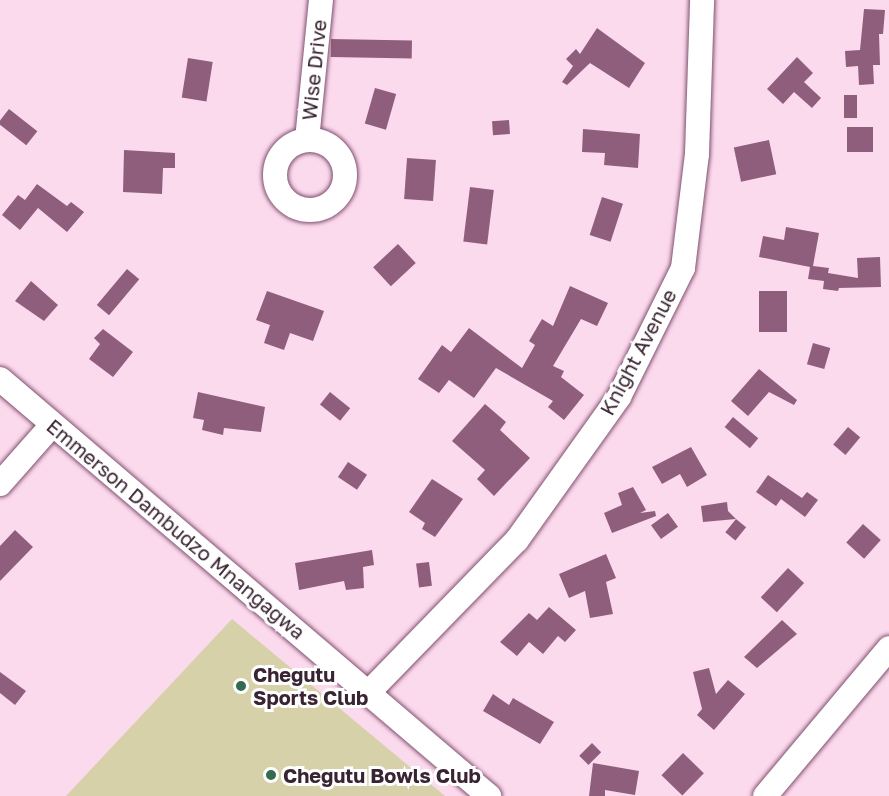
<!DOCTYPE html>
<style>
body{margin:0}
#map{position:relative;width:889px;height:796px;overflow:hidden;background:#fcdaee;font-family:"Golos Text",sans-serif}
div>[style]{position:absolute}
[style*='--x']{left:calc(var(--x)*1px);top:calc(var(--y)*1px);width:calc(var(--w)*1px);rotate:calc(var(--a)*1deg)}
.green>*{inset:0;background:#d7d1a9}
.building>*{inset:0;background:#8f5e7d;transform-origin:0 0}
.roads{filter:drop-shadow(0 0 2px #80506f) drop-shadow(0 0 2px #80506f)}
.minor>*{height:24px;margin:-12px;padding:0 12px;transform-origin:12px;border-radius:12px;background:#fff}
.minor>.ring{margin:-12px;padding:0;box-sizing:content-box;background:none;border:24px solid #fff;border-radius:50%}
.dots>*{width:16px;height:16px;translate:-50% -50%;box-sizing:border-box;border:3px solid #fff;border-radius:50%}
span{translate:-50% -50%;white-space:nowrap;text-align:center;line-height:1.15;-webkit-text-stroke:6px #fff;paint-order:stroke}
.street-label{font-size:20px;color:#392431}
.poi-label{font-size:20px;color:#392431;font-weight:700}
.left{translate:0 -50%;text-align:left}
</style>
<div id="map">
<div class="green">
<i style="clip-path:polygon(232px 619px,445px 796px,66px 796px)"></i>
</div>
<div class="building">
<i style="clip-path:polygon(864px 9px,885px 10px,883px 34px,879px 34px,880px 65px,873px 65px,874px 84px,859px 85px,858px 66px,846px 67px,845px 51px,860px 50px)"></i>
<i style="clip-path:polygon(597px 28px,645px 63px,629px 88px,590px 63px,567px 85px,562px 82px,573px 66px,566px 59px,576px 49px,580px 54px)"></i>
<i style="left:331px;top:39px;width:81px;height:18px;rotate:1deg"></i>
<i style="clip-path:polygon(797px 57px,813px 73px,804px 82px,821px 98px,812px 108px,794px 92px,783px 104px,767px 89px)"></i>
<i style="left:188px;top:58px;width:25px;height:40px;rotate:9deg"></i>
<i style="left:375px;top:88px;width:22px;height:37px;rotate:16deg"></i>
<i style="left:844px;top:95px;width:13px;height:23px"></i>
<i style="left:9px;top:109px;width:36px;height:18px;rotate:38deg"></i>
<i style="left:509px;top:120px;width:14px;height:17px;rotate:86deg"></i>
<i style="left:847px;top:127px;width:26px;height:25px"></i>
<i style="clip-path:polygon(583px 129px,640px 134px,638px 168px,604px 165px,605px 153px,582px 152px)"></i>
<i style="left:769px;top:140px;width:35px;height:36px;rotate:78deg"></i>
<i style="clip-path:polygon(124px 150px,175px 153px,175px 168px,163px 168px,162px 194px,123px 192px)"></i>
<i style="left:407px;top:158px;width:29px;height:41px;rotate:4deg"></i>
<i style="clip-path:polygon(37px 184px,67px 206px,71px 202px,84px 212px,67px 232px,38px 208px,20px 230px,2px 215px,18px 195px,25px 200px)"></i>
<i style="left:470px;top:187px;width:24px;height:55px;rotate:7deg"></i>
<i style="left:602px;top:197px;width:22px;height:40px;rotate:18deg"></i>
<i style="clip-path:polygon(786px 227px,819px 233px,813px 266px,829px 268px,828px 273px,858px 278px,857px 258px,880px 257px,881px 287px,839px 288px,838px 291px,823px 289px,824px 281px,808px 279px,810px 267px,759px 257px,763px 236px,784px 240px)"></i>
<i style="left:398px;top:244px;width:26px;height:34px;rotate:47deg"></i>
<i style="left:127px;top:269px;width:16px;height:47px;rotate:40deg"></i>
<i style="clip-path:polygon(31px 281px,58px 305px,44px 321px,15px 301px)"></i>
<i style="clip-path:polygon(570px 286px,608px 303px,597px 326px,581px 319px,553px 366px,564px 371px,561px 377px,584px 395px,564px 420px,548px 407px,553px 401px,496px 368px,474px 398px,449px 380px,439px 393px,418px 379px,442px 345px,451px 352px,469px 328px,522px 368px,535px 345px,529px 341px,542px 319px,553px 326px)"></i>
<i style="clip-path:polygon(267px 291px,324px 311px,313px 341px,290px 333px,284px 350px,264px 343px,270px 325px,256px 320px)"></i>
<i style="left:787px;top:291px;width:41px;height:28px;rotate:90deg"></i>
<i style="clip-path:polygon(103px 329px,133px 352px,113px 377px,89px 359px,100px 344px,94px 338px)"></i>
<i style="left:813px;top:343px;width:18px;height:22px;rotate:16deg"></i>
<i style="clip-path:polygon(759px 369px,797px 400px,794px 405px,769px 392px,748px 416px,731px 401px)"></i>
<i style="clip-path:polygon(198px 392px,265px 407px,261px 432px,224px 428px,223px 435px,202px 430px,204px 420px,193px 418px)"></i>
<i style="left:330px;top:392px;width:26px;height:16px;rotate:39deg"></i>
<i style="clip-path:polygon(485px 404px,506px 422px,500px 430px,530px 458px,494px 496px,477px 479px,485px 470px,452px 441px)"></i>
<i style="left:733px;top:417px;width:33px;height:13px;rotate:40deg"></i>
<i style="left:848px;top:427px;width:16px;height:23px;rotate:40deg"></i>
<i style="clip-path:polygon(691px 447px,707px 475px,687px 487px,680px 474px,662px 484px,652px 467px)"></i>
<i style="left:348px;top:462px;width:23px;height:18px;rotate:34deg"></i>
<i style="clip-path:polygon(768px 475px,802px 498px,807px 492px,818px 500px,805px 517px,781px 499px,776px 506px,756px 492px)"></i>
<i style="clip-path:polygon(432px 479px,463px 499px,435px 537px,422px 529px,425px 523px,409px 512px)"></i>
<i style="clip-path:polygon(633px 487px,646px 510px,640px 513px,655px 511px,656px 516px,612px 533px,604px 513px,622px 505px,618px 493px)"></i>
<i style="clip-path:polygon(727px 502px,728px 511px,736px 519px,703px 522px,701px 506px)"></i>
<i style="left:668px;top:513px;width:17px;height:21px;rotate:54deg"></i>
<i style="left:736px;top:519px;width:13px;height:17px;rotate:39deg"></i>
<i style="left:863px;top:524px;width:24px;height:25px;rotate:42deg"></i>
<i style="clip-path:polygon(15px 530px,33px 547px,0 581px,0 546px)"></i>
<i style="clip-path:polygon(372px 550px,374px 565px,363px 567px,364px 588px,346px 590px,344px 581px,299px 590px,295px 563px)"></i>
<i style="clip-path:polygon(606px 554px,616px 578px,606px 582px,613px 614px,590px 618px,585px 591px,569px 598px,559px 574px)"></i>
<i style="left:429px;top:562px;width:24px;height:13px;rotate:83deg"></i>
<i style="left:788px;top:568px;width:22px;height:40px;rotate:43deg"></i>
<i style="clip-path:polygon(549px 607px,576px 630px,565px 642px,558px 636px,543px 654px,529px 642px,517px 656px,500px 642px,529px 613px,537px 620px)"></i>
<i style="clip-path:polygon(782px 620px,797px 634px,757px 668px,744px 657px)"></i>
<i style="clip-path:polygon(709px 668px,716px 694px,728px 680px,745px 694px,714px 730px,697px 715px,702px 709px,693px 672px)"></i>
<i style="clip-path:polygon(0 672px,26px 691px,15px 705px,0 693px)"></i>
<i style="clip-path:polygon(493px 694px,509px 705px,513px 698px,554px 722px,540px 744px,483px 711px)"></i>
<i style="left:592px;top:743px;width:13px;height:18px;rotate:45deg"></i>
<i style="left:683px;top:753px;width:29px;height:31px;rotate:44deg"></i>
<i style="clip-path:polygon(593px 763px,639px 771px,635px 795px,605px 790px,605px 796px,589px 796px)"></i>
</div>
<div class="roads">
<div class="minor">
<i style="--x:307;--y:140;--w:141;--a:-84.3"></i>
<i class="ring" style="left:275px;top:140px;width:46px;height:46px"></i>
<i style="--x:0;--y:379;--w:643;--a:40.46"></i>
<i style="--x:0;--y:484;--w:79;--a:-48.6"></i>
<i style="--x:369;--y:692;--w:212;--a:-45.8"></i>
<i style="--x:517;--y:540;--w:176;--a:-54.5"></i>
<i style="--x:619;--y:397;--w:144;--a:-63.6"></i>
<i style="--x:683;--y:268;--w:115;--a:-83"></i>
<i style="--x:697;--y:154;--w:154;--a:-88.1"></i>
<i style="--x:765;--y:796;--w:193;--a:-50"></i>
</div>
</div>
<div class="dots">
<i style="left:241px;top:686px;background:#336a50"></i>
<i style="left:271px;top:775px;background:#336a50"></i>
</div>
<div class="street-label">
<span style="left:314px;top:70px;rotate:-84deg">Wise Drive</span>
<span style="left:638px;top:352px;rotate:-62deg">Knight Avenue</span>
<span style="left:176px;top:529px;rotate:40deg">Emmerson Dambudzo Mnangagwa</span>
</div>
<div class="poi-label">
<span class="left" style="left:253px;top:686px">Chegutu<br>Sports Club</span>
<span class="left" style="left:283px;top:775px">Chegutu Bowls Club</span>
</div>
</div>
